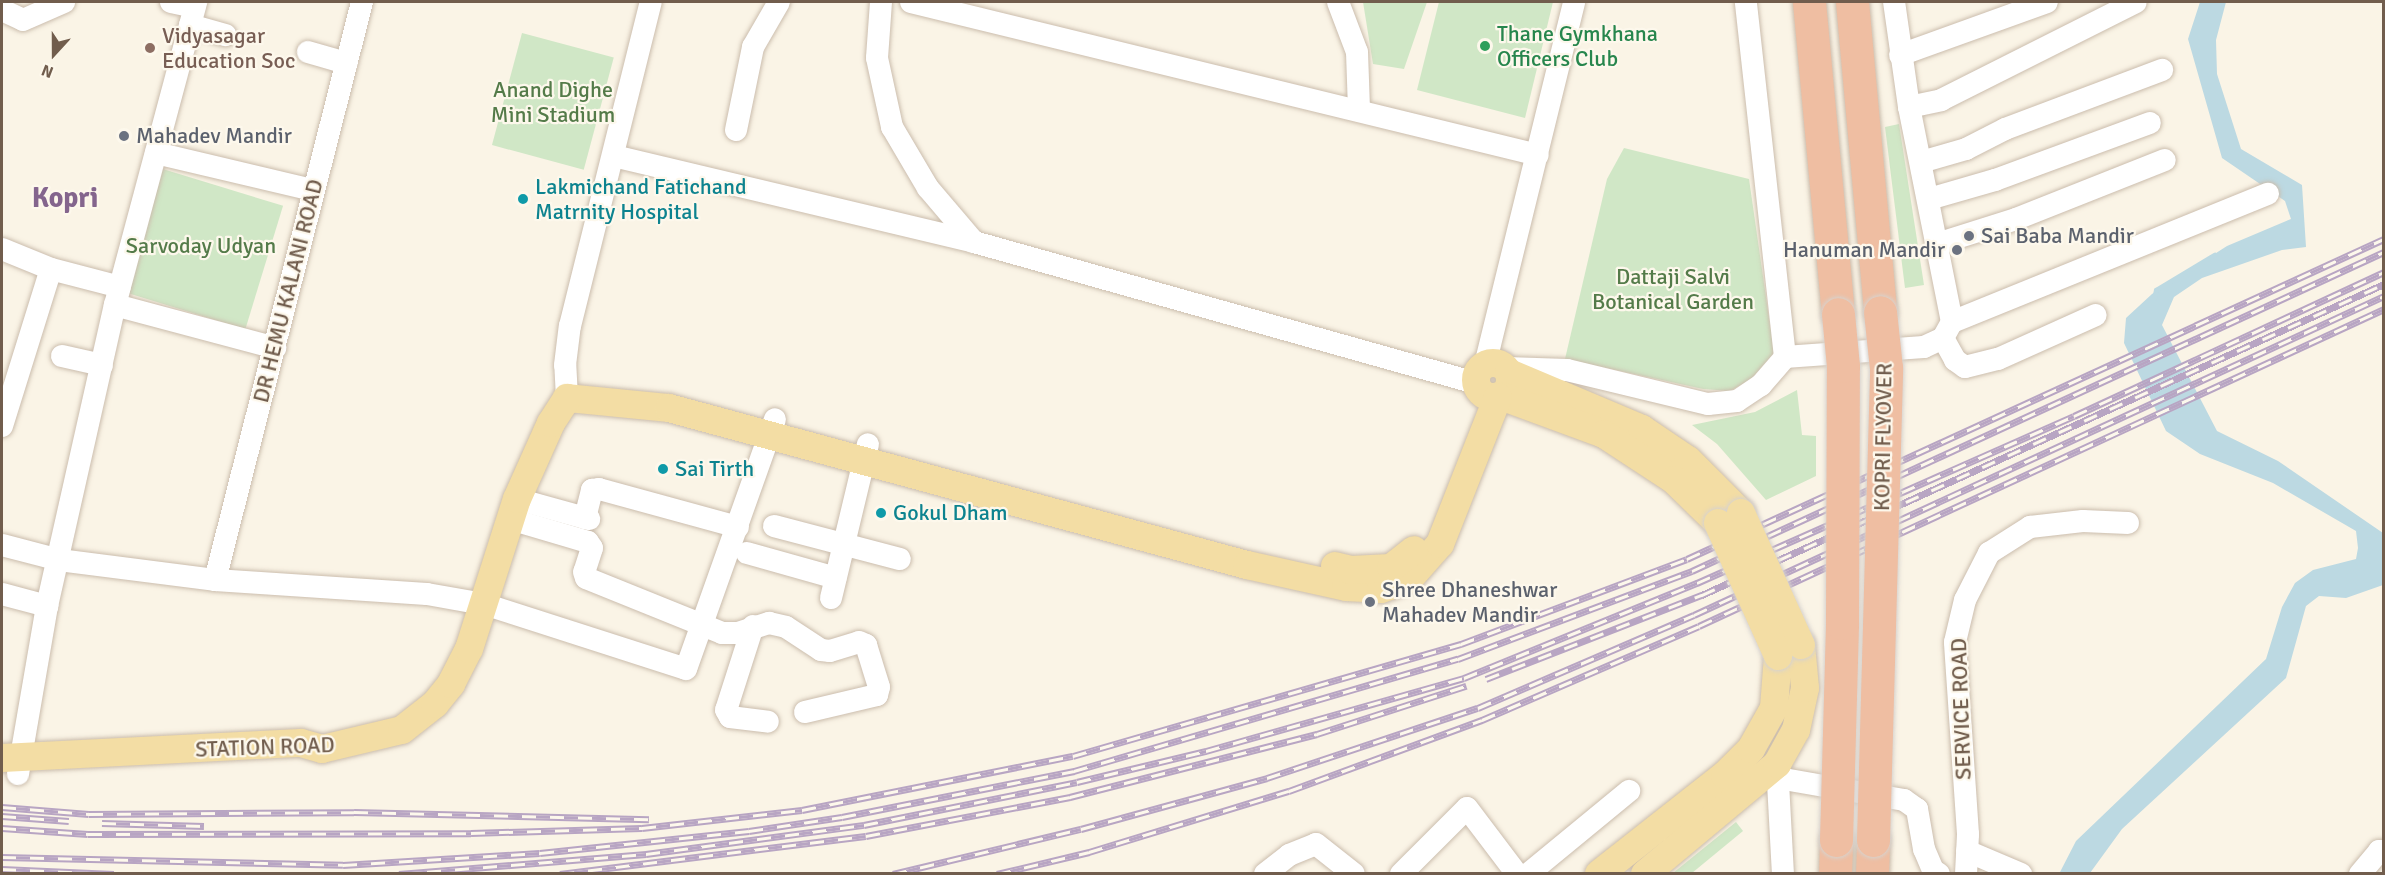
<!DOCTYPE html>
<style>
body{margin:0}
#map{position:relative;width:2385px;height:875px;overflow:hidden;background:#faf4e6;font-family:Signika,sans-serif}
div>[style]{position:absolute}
[style*='--x']{left:calc(var(--x)*1px);top:calc(var(--y)*1px);width:calc(var(--w)*1px);rotate:calc(var(--a)*1deg)}
.green>*{inset:0;background:#d0e7c6;transform-origin:0 0}
.water>*{inset:0;background:#bcd9e2}
.stream>*{height:4.5px;margin:-2.25px;padding:0 2.25px;transform-origin:2.25px;border-radius:2.25px;background:#bcd9e2}
.roads{filter:drop-shadow(0 0 2px #cbbdad) drop-shadow(0 0 2px #cbbdad)}
.minor>*{height:22px;margin:-11px;padding:0 11px;transform-origin:11px;border-radius:11px;background:#fff}
.major>*{height:28px;margin:-14px;padding:0 14px;transform-origin:14px;border-radius:14px;background:#f3dda4}
.major>.ring{margin:-14px;padding:0;box-sizing:content-box;background:none;border:28px solid #f3dda4;border-radius:50%}
.highway>*{height:33px;margin:-16.5px;padding:0 16.5px;transform-origin:16.5px;border-radius:16.5px;background:#efbea2}
.rail>*{height:7px;margin-top:-3.5px;transform-origin:0;background:repeating-linear-gradient(90deg,#fdf8ec 0 14px,#b8a5c3 0 28px);box-sizing:border-box;border-block:2px solid #b8a5c3}
.bridges{filter:drop-shadow(0 0 2px #d7d2cd) drop-shadow(0 0 2px #d7d2cd)}
.major-bridge>*{height:28px;margin:-14px;padding:0 14px;transform-origin:14px;border-radius:14px;background:#f3dda4}
.highway-bridge>*{height:33px;margin:-16.5px;padding:0 16.5px;transform-origin:16.5px;border-radius:16.5px;background:#efbea2}
.dots>*{width:16px;height:16px;translate:-50% -50%;box-sizing:border-box;border:3px solid #fdf8ec;border-radius:50%}
span{translate:-50% -50%;white-space:nowrap;text-align:center;line-height:1.15;-webkit-text-stroke:4.5px #fdf8ec;paint-order:stroke}
.leisure-label{font-size:22px;color:#27864d}
.left{translate:0 -50%;text-align:left}
.education-label{font-size:22px;color:#785e54}
.park-label{font-size:22px;color:#547b49}
.worship-label{font-size:22px;color:#5b616d}
.right{translate:-100% -50%;text-align:right}
.culture-label{font-size:22px;color:#0d838f}
.street-label{font-size:22px;color:#715d4d}
.district-label{font-size:28px;color:#84658d;font-weight:700}
.frame{position:absolute;inset:0;border:3px solid #715d4d;pointer-events:none}
.north{position:absolute;left:24px;top:24px;width:60px;height:60px;-webkit-text-stroke:4px #fdf8ec;paint-order:stroke;rotate:201deg;font-size:16px;font-weight:700;line-height:24px;text-align:center;color:#715d4d}
.north::after{content:'';display:block;margin:auto;width:21px;height:27px;background:#715d4d;clip-path:polygon(50% 0,100% 100%,50% 72%,0 100%)}
</style>
<div id="map">
<div class="green">
<i style="clip-path:polygon(1363px 2px,1427px 2px,1404px 69px,1373px 64px)"></i>
<i style="clip-path:polygon(1439px 2px,1553px 2px,1525px 118px,1417px 90px)"></i>
<i style="left:522px;top:33px;width:95px;height:116px;rotate:15deg"></i>
<i style="clip-path:polygon(1899px 124px,1924px 285px,1905px 288px,1885px 127px)"></i>
<i style="clip-path:polygon(1624px 148px,1749px 179px,1774px 353px,1751px 379px,1730px 391px,1703px 389px,1565px 359px,1607px 179px)"></i>
<i style="left:153px;top:166px;width:136px;height:129px;rotate:17deg"></i>
<i style="clip-path:polygon(1797px 390px,1802px 435px,1816px 436px,1816px 476px,1766px 500px,1717px 444px,1692px 425px,1755px 412px)"></i>
<i style="clip-path:polygon(1736px 822px,1743px 831px,1692px 873px,1673px 873px)"></i>
</div>
<div class="water">
<i style="clip-path:polygon(2200px 2px,2226px 2px,2216px 40px,2217px 74px,2241px 149px,2302px 185px,2306px 247px,2282px 250px,2202px 278px,2174px 297px,2162px 325px,2217px 431px,2278px 461px,2383px 533px,2383px 585px,2346px 598px,2319px 596px,2306px 606px,2286px 678px,2122px 829px,2090px 873px,2059px 874px,2076px 841px,2266px 659px,2282px 607px,2295px 583px,2313px 570px,2356px 559px,2358px 548px,2356px 531px,2273px 483px,2200px 454px,2166px 431px,2124px 343px,2126px 318px,2152px 294px,2227px 246px,2291px 219px,2285px 201px,2222px 158px,2188px 39px)"></i>
</div>
<div class="stream">
<i style="--x:2154;--y:298;--w:8;--a:-76"></i>
<i style="--x:2156;--y:290;--w:68;--a:-31.1"></i>
</div>
<div class="roads">
<div class="minor">
<i style="--x:171;--y:2;--w:24;--a:12"></i>
<i style="--x:881;--y:2;--w:56;--a:94.1"></i>
<i style="--x:877;--y:58;--w:71;--a:77.7"></i>
<i style="--x:892;--y:127;--w:71;--a:59.5"></i>
<i style="--x:928;--y:188;--w:71;--a:49.6"></i>
<i style="--x:911;--y:2;--w:645;--a:13.71"></i>
<i style="--x:1338;--y:2;--w:53;--a:69.2"></i>
<i style="--x:1357;--y:52;--w:58;--a:88"></i>
<i style="--x:2;--y:10;--w:23;--a:25"></i>
<i style="--x:23;--y:20;--w:45;--a:-23.7"></i>
<i style="--x:190;--y:25;--w:37;--a:16"></i>
<i style="--x:308;--y:52;--w:40;--a:16"></i>
<i style="--x:1900;--y:55;--w:156;--a:-19.8"></i>
<i style="--x:1909;--y:107;--w:33;--a:-12"></i>
<i style="--x:1941;--y:100;--w:218;--a:-26.7"></i>
<i style="--x:736;--y:130;--w:85;--a:-78.4"></i>
<i style="--x:753;--y:47;--w:52;--a:-60"></i>
<i style="--x:156;--y:153;--w:160;--a:13.3"></i>
<i style="--x:614;--y:156;--w:370;--a:13.4"></i>
<i style="--x:974;--y:242;--w:521;--a:15.69"></i>
<i style="--x:1921;--y:162;--w:47;--a:-16.1"></i>
<i style="--x:1966;--y:149;--w:44;--a:-27.1"></i>
<i style="--x:2005;--y:129;--w:168;--a:-20.6"></i>
<i style="--x:1929;--y:199;--w:69;--a:-16.1"></i>
<i style="--x:1995;--y:180;--w:165;--a:-20.2"></i>
<i style="--x:1937;--y:244;--w:83;--a:-17.6"></i>
<i style="--x:2016;--y:219;--w:160;--a:-21.6"></i>
<i style="--x:2;--y:249;--w:53;--a:22.2"></i>
<i style="--x:51;--y:269;--w:71;--a:14.6"></i>
<i style="--x:115;--y:305;--w:166;--a:15"></i>
<i style="--x:1952;--y:322;--w:341;--a:-22.1"></i>
<i style="--x:1943;--y:338;--w:25;--a:61"></i>
<i style="--x:1955;--y:360;--w:12;--a:35"></i>
<i style="--x:1965;--y:367;--w:34;--a:-14"></i>
<i style="--x:1998;--y:359;--w:107;--a:-24.2"></i>
<i style="--x:62;--y:356;--w:41;--a:12.7"></i>
<i style="--x:1785;--y:357;--w:139;--a:-4.1"></i>
<i style="--x:1924;--y:347;--w:21;--a:-25"></i>
<i style="--x:1943;--y:338;--w:18;--a:-61"></i>
<i style="--x:1952;--y:322;--w:219;--a:-101.3"></i>
<i style="--x:1909;--y:107;--w:106;--a:-98.1"></i>
<i style="--x:1485;--y:365;--w:374;--a:-76.2"></i>
<i style="--x:1506;--y:368;--w:61;--a:1.9"></i>
<i style="--x:1567;--y:370;--w:145;--a:13.6"></i>
<i style="--x:1708;--y:404;--w:29;--a:-6"></i>
<i style="--x:1737;--y:401;--w:29;--a:-34"></i>
<i style="--x:1761;--y:385;--w:37;--a:-49"></i>
<i style="--x:1785;--y:357;--w:357;--a:-96.3"></i>
<i style="--x:567;--y:398;--w:33;--a:-93"></i>
<i style="--x:565;--y:365;--w:39;--a:-83"></i>
<i style="--x:570;--y:326;--w:334;--a:-76"></i>
<i style="--x:2;--y:426;--w:164;--a:-72.7"></i>
<i style="--x:517;--y:499;--w:75;--a:15.5"></i>
<i style="--x:585;--y:518;--w:29;--a:-76"></i>
<i style="--x:592;--y:490;--w:7;--a:-8"></i>
<i style="--x:599;--y:489;--w:144;--a:15.3"></i>
<i style="--x:510;--y:519;--w:81;--a:16.4"></i>
<i style="--x:588;--y:542;--w:7;--a:56"></i>
<i style="--x:592;--y:548;--w:25;--a:108"></i>
<i style="--x:584;--y:572;--w:6;--a:72"></i>
<i style="--x:586;--y:578;--w:147;--a:22"></i>
<i style="--x:722;--y:633;--w:16;--a:0"></i>
<i style="--x:738;--y:633;--w:33;--a:-18"></i>
<i style="--x:769;--y:623;--w:17;--a:13"></i>
<i style="--x:786;--y:627;--w:42;--a:33.3"></i>
<i style="--x:821;--y:650;--w:9;--a:6"></i>
<i style="--x:830;--y:651;--w:30;--a:-17"></i>
<i style="--x:859;--y:642;--w:8;--a:23"></i>
<i style="--x:866;--y:645;--w:44;--a:72.8"></i>
<i style="--x:879;--y:687;--w:8;--a:104"></i>
<i style="--x:877;--y:695;--w:74;--a:166.7"></i>
<i style="--x:774;--y:526;--w:130;--a:14.7"></i>
<i style="--x:2;--y:545;--w:59;--a:14.7"></i>
<i style="--x:59;--y:560;--w:157;--a:7.3"></i>
<i style="--x:215;--y:580;--w:212;--a:3.8"></i>
<i style="--x:427;--y:594;--w:58;--a:10"></i>
<i style="--x:484;--y:604;--w:212;--a:17.8"></i>
<i style="--x:686;--y:669;--w:265;--a:-70.4"></i>
<i style="--x:747;--y:553;--w:92;--a:15.7"></i>
<i style="--x:215;--y:580;--w:596;--a:-75.73"></i>
<i style="--x:2;--y:594;--w:47;--a:14.9"></i>
<i style="--x:831;--y:598;--w:158;--a:-76.5"></i>
<i style="--x:753;--y:626;--w:88;--a:107.8"></i>
<i style="--x:726;--y:710;--w:8;--a:60"></i>
<i style="--x:730;--y:717;--w:38;--a:7"></i>
<i style="--x:1777;--y:764;--w:110;--a:86.9"></i>
<i style="--x:18;--y:774;--w:170;--a:-80.2"></i>
<i style="--x:47;--y:606;--w:309;--a:-77.3"></i>
<i style="--x:115;--y:305;--w:314;--a:-75"></i>
<i style="--x:1778;--y:778;--w:128;--a:9.9"></i>
<i style="--x:1904;--y:800;--w:16;--a:35"></i>
<i style="--x:1917;--y:809;--w:41;--a:80.1"></i>
<i style="--x:1924;--y:849;--w:23;--a:67"></i>
<i style="--x:1933;--y:870;--w:7;--a:34"></i>
<i style="--x:1967;--y:851;--w:59;--a:23.1"></i>
<i style="--x:1265;--y:874;--w:31;--a:-38"></i>
<i style="--x:1289;--y:855;--w:29;--a:-22"></i>
<i style="--x:1316;--y:844;--w:48;--a:38.3"></i>
<i style="--x:1401;--y:874;--w:93;--a:-45"></i>
<i style="--x:1467;--y:808;--w:83;--a:52.9"></i>
<i style="--x:1528;--y:874;--w:131;--a:-39.4"></i>
<i style="--x:1966;--y:874;--w:40;--a:-87.1"></i>
<i style="--x:1968;--y:834;--w:192;--a:-93.9"></i>
<i style="--x:1955;--y:642;--w:43;--a:-76.6"></i>
<i style="--x:1965;--y:600;--w:53;--a:-62.9"></i>
<i style="--x:1989;--y:553;--w:49;--a:-32.4"></i>
<i style="--x:2030;--y:527;--w:53;--a:-6.5"></i>
<i style="--x:2083;--y:521;--w:45;--a:2.5"></i>
<i style="--x:2360;--y:874;--w:30;--a:-50"></i>
<i style="--x:2379;--y:851;--w:5;--a:0"></i>
</div>
<div class="major">
<i class="ring" style="left:1476px;top:363px;width:6px;height:6px"></i>
<i style="--x:1509;--y:373;--w:144;--a:22.8"></i>
<i style="--x:1642;--y:429;--w:55;--a:34"></i>
<i style="--x:1688;--y:460;--w:75;--a:45"></i>
<i style="--x:1501;--y:396;--w:110;--a:20.3"></i>
<i style="--x:1604;--y:434;--w:84;--a:33.3"></i>
<i style="--x:1674;--y:480;--w:62;--a:44.3"></i>
<i style="--x:567;--y:398;--w:102;--a:5.6"></i>
<i style="--x:669;--y:408;--w:599;--a:15.2"></i>
<i style="--x:1247;--y:565;--w:101;--a:12.5"></i>
<i style="--x:1346;--y:587;--w:35;--a:3"></i>
<i style="--x:1381;--y:589;--w:30;--a:-20"></i>
<i style="--x:1409;--y:579;--w:47;--a:-48.5"></i>
<i style="--x:1440;--y:544;--w:158;--a:-68.5"></i>
<i style="--x:1335;--y:566;--w:16;--a:14"></i>
<i style="--x:1351;--y:570;--w:40;--a:-2.9"></i>
<i style="--x:1391;--y:568;--w:29;--a:-38"></i>
<i style="--x:2;--y:758;--w:299;--a:-2.9"></i>
<i style="--x:301;--y:743;--w:22;--a:16"></i>
<i style="--x:322;--y:749;--w:82;--a:-13.4"></i>
<i style="--x:402;--y:730;--w:42;--a:-38.2"></i>
<i style="--x:435;--y:704;--w:26;--a:-51"></i>
<i style="--x:451;--y:684;--w:39;--a:-63"></i>
<i style="--x:469;--y:649;--w:157;--a:-72.3"></i>
<i style="--x:517;--y:499;--w:83;--a:-65.9"></i>
<i style="--x:551;--y:423;--w:30;--a:-57"></i>
<i style="--x:1599;--y:874;--w:160;--a:-38.2"></i>
<i style="--x:1725;--y:775;--w:37;--a:-45"></i>
<i style="--x:1751;--y:749;--w:47;--a:-60.7"></i>
<i style="--x:1774;--y:708;--w:52;--a:-85.6"></i>
<i style="--x:1645;--y:874;--w:172;--a:-39.8"></i>
<i style="--x:1777;--y:764;--w:39;--a:-61"></i>
<i style="--x:1796;--y:730;--w:43;--a:-77.9"></i>
<i style="--x:1805;--y:688;--w:43;--a:-95.3"></i>
</div>
<div class="highway">
<i style="--x:1809;--y:2;--w:313;--a:84.7"></i>
<i style="--x:1852;--y:2;--w:311;--a:84.8"></i>
<i style="--x:1835;--y:874;--w:34;--a:-88"></i>
<i style="--x:1872;--y:874;--w:34;--a:-88"></i>
</div>
</div>
<div class="rail">
<i style="--x:1486;--y:679;--w:232;--a:-21.3"></i>
<i style="--x:1702;--y:595;--w:750;--a:-24.51"></i>
<i style="--x:2;--y:807;--w:87;--a:4.6"></i>
<i style="--x:89;--y:814;--w:265;--a:-0.4"></i>
<i style="--x:354;--y:812;--w:295;--a:1.4"></i>
<i style="--x:2;--y:816;--w:67;--a:4.3"></i>
<i style="--x:102;--y:823;--w:102;--a:1.7"></i>
<i style="--x:2;--y:828;--w:86;--a:4"></i>
<i style="--x:88;--y:834;--w:383;--a:-0.1"></i>
<i style="--x:471;--y:833;--w:171;--a:-1.7"></i>
<i style="--x:642;--y:828;--w:161;--a:-6.4"></i>
<i style="--x:802;--y:810;--w:276;--a:-11.3"></i>
<i style="--x:1073;--y:756;--w:404;--a:-16.1"></i>
<i style="--x:1461;--y:644;--w:241;--a:-20.6"></i>
<i style="--x:1687;--y:559;--w:767;--a:-24.66"></i>
<i style="--x:2;--y:857;--w:341;--a:1.3"></i>
<i style="--x:343;--y:865;--w:197;--a:-3.5"></i>
<i style="--x:540;--y:853;--w:210;--a:-6"></i>
<i style="--x:749;--y:831;--w:94;--a:-8.6"></i>
<i style="--x:842;--y:817;--w:237;--a:-11.2"></i>
<i style="--x:1074;--y:771;--w:400;--a:-16.3"></i>
<i style="--x:1458;--y:659;--w:250;--a:-20.6"></i>
<i style="--x:1692;--y:571;--w:762;--a:-24.75"></i>
<i style="--x:2;--y:869;--w:112;--a:2.6"></i>
<i style="--x:399;--y:874;--w:248;--a:-4.6"></i>
<i style="--x:646;--y:854;--w:220;--a:-7.6"></i>
<i style="--x:864;--y:825;--w:217;--a:-11.4"></i>
<i style="--x:1077;--y:782;--w:133;--a:-13.5"></i>
<i style="--x:1206;--y:751;--w:268;--a:-15.8"></i>
<i style="--x:1464;--y:678;--w:252;--a:-22.2"></i>
<i style="--x:1697;--y:583;--w:412;--a:-23.9"></i>
<i style="--x:2074;--y:416;--w:342;--a:-24.9"></i>
<i style="--x:560;--y:874;--w:308;--a:-7.1"></i>
<i style="--x:866;--y:836;--w:208;--a:-10.8"></i>
<i style="--x:1070;--y:797;--w:255;--a:-14.3"></i>
<i style="--x:1317;--y:734;--w:157;--a:-17.9"></i>
<i style="--x:893;--y:874;--w:193;--a:-13.5"></i>
<i style="--x:1081;--y:829;--w:193;--a:-15.3"></i>
<i style="--x:1267;--y:778;--w:222;--a:-18.4"></i>
<i style="--x:1478;--y:708;--w:235;--a:-23.3"></i>
<i style="--x:1694;--y:615;--w:760;--a:-24.81"></i>
<i style="--x:997;--y:874;--w:95;--a:-13.4"></i>
<i style="--x:1089;--y:852;--w:209;--a:-17"></i>
<i style="--x:1289;--y:791;--w:206;--a:-20.2"></i>
<i style="--x:1482;--y:720;--w:236;--a:-23.4"></i>
<i style="--x:1699;--y:626;--w:755;--a:-24.83"></i>
</div>
<div class="bridges">
<div class="major-bridge">
<i style="--x:1741;--y:513;--w:145;--a:65.6"></i>
<i style="--x:1718;--y:523;--w:146;--a:65.7"></i>
</div>
<div class="highway-bridge">
<i style="--x:1836;--y:840;--w:217;--a:-88.4"></i>
<i style="--x:1842;--y:623;--w:257;--a:-89.8"></i>
<i style="--x:1843;--y:366;--w:52;--a:-95.5"></i>
<i style="--x:1873;--y:840;--w:472;--a:-88.4"></i>
<i style="--x:1886;--y:368;--w:56;--a:-96.1"></i>
</div>
</div>
<div class="dots">
<i style="left:1485px;top:46px;background:#2e9e5b"></i>
<i style="left:150px;top:48px;background:#8d6e63"></i>
<i style="left:124px;top:136px;background:#6b7280"></i>
<i style="left:523px;top:199px;background:#0f9aa8"></i>
<i style="left:1969px;top:236px;background:#6b7280"></i>
<i style="left:1957px;top:250px;background:#6b7280"></i>
<i style="left:663px;top:469px;background:#0f9aa8"></i>
<i style="left:881px;top:513px;background:#0f9aa8"></i>
<i style="left:1370px;top:602px;background:#6b7280"></i>
</div>
<div class="leisure-label">
<span class="left" style="left:1497px;top:46px">Thane Gymkhana<br>Officers Club</span>
</div>
<div class="education-label">
<span class="left" style="left:162px;top:48px">Vidyasagar<br>Education Soc</span>
</div>
<div class="park-label">
<span style="left:553px;top:102px">Anand Dighe<br>Mini Stadium</span>
<span style="left:201px;top:246px">Sarvoday Udyan</span>
<span style="left:1673px;top:289px">Dattaji Salvi<br>Botanical Garden</span>
</div>
<div class="worship-label">
<span class="left" style="left:136px;top:136px">Mahadev Mandir</span>
<span class="left" style="left:1981px;top:236px">Sai Baba Mandir</span>
<span class="right" style="left:1945px;top:250px">Hanuman Mandir</span>
<span class="left" style="left:1382px;top:602px">Shree Dhaneshwar<br>Mahadev Mandir</span>
</div>
<div class="culture-label">
<span class="left" style="left:535px;top:199px">Lakmichand Fatichand<br>Matrnity Hospital</span>
<span class="left" style="left:675px;top:469px">Sai Tirth</span>
<span class="left" style="left:893px;top:513px">Gokul Dham</span>
</div>
<div class="street-label">
<span style="left:288px;top:291px;rotate:-76deg">DR HEMU KALANI ROAD</span>
<span style="left:1883px;top:437px;rotate:-89deg">KOPRI FLYOVER</span>
<span style="left:1961px;top:709px;rotate:-92deg">SERVICE ROAD</span>
<span style="left:265px;top:747px;rotate:-2deg">STATION ROAD</span>
</div>
<div class="district-label">
<span style="left:65px;top:198px">Kopri</span>
</div>
<div class="frame"></div>
<div class="north">N</div>
</div>
